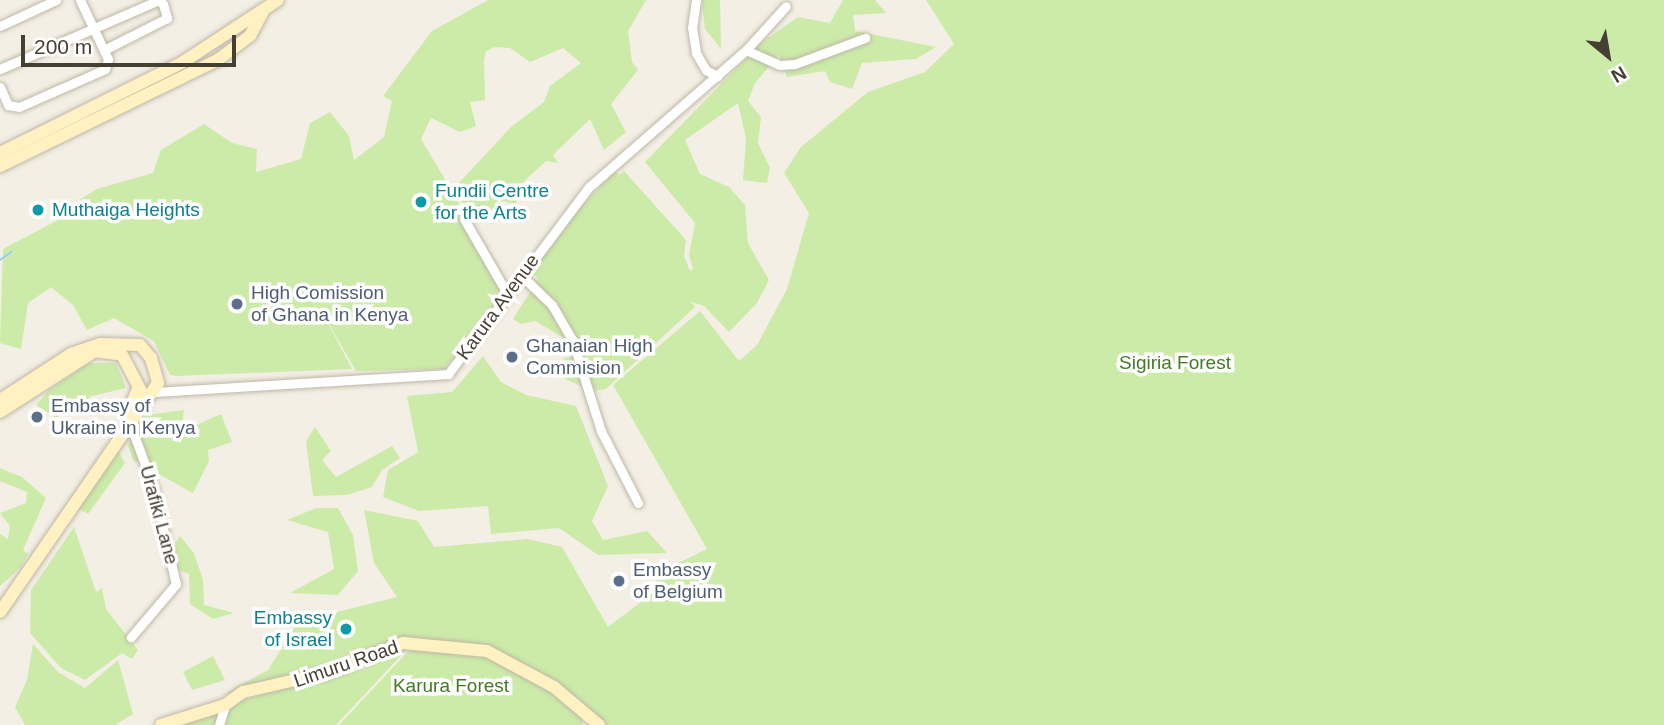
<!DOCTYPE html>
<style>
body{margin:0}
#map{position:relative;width:1664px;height:725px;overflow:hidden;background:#f3efe4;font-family:Arial,sans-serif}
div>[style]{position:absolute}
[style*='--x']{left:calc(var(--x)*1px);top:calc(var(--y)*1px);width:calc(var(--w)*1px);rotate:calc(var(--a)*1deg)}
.green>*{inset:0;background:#cceba9}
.stream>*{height:2px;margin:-1px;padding:0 1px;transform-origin:1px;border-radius:1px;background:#9acef5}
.roads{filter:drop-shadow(0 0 2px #bfb7a6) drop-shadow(0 0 2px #bfb7a6)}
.street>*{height:9px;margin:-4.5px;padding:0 4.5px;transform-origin:4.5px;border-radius:4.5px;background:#fff}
.secondary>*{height:12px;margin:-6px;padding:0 6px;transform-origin:6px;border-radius:6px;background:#fff1c2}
.dots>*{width:19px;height:19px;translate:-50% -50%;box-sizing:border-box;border:4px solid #fff;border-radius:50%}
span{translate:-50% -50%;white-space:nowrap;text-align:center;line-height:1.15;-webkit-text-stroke:7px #fff;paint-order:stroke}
.culture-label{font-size:19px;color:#0d838f}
.left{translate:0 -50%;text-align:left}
.right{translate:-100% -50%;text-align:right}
.service-label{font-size:19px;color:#4e5e75}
.street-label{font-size:19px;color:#463f33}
.park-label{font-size:19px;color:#427b23}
.north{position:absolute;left:1573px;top:21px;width:70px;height:70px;-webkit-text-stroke:5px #fff;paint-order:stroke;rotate:150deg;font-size:19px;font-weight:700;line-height:28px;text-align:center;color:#463f33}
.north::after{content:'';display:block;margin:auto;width:24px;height:32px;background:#463f33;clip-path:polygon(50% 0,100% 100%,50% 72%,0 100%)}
.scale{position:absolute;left:21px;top:35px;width:215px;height:32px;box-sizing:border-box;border:4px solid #463f33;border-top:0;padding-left:9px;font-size:21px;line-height:24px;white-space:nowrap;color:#463f33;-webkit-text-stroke:5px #fff;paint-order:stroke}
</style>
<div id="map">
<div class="green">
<i style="clip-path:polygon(evenodd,488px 0,646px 0,628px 31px,632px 62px,638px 70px,611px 104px,626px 132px,604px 150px,590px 119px,553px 155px,558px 163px,546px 161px,519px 186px,517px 205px,503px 201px,471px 223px,510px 288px,444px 369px,356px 371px,323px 314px,352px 369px,176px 376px,170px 375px,154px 341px,114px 318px,87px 330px,73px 305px,51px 287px,28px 303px,21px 349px,0 343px,3px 249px,71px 213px,76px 202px,97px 189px,153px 173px,161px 150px,204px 124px,232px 143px,257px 149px,256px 172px,301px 159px,310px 123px,330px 112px,349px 136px,354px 160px,384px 137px,392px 101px,383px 96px,432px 31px,488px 0,495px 47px,510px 48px,530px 62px,563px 48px,581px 63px,550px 86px,544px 102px,511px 127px,456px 186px,466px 215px,421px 139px,431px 118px,460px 132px,476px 126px,470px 102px,485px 100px,484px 60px,486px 51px,495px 47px)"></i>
<i style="clip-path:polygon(702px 0,720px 0,721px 49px,705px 29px)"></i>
<i style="clip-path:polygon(843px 0,875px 0,886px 13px,853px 15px,855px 31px,936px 47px,916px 59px,862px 63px,852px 89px,830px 82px,825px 71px,787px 77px,779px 55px,755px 83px,748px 101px,761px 117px,758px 143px,770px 168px,767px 183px,743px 180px,746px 139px,738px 103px,685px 140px,700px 174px,729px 187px,745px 205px,748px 243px,769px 280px,757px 303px,729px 332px,704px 306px,691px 302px,695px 307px,606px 389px,592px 391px,565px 379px,563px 358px,571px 357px,572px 343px,535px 321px,521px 324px,513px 319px,538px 279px,532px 272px,576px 212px,615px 171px,619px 175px,624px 171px,686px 240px,684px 256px,690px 271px,693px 269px,689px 255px,695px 223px,645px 162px,761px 43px,798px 17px,830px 23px)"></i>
<i style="clip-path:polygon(926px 0,1664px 0,1664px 725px,597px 725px,584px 714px,524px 674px,583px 715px,582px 725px,339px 725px,413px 646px,427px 641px,222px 695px,268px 670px,298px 622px,397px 597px,374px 563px,364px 510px,418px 521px,434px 547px,528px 539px,562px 547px,608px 627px,654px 592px,658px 573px,707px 549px,613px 385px,700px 311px,739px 361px,757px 345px,787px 289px,809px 213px,784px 173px,801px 147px,868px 92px,925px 72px,954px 44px)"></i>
<i style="clip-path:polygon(483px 356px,501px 382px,526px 395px,576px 406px,608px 486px,592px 521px,603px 540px,647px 531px,667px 553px,598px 555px,559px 528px,491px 534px,488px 506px,419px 511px,383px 497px,388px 470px,418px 452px,407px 396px,452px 392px)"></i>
<i style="clip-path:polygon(89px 363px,116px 363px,126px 388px,92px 396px,56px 418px,36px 405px,49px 390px)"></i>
<i style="clip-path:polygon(184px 410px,181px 432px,221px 414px,232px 442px,208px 450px,209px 461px,193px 493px,133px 460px,128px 445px,146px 415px)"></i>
<i style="clip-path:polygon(315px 427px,331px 451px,322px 460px,336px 477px,392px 446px,400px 458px,382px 470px,372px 487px,347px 495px,313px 496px,306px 441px)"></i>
<i style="clip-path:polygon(117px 449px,125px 463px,88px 514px,77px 508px)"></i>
<i style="clip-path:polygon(0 468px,22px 477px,46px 498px,23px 550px,28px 554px,20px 568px,0 586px,0 534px,8px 539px,10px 526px,0 513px,26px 503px,27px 492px,0 481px)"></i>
<i style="clip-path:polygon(316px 508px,338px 508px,353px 535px,358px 571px,338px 595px,290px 593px,334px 569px,328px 532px,287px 520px)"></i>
<i style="clip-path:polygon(74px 527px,96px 592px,102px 588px,106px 609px,138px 650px,132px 659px,122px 653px,85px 680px,61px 668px,30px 633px,31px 590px)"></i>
<i style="clip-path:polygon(180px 536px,194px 553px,203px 580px,204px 605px,234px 613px,213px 619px,190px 604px,189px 574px,162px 563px)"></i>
<i style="clip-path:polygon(33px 644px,58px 672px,85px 688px,118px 660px,133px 714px,115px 725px,25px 725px,15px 707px,27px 680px)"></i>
<i style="clip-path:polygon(409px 647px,336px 725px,172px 725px,191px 717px)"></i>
<i style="clip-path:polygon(213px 656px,225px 680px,192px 690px,183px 672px)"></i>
</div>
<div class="stream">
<i style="--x:0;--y:260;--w:14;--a:-36"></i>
</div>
<div class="roads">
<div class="street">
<i style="--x:696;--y:0;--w:27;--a:98"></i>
<i style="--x:692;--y:27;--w:26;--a:81"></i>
<i style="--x:696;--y:53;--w:20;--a:60"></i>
<i style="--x:706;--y:70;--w:13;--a:29"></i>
<i style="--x:0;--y:26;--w:62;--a:-24.9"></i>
<i style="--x:746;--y:50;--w:59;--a:-47.7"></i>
<i style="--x:0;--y:69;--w:173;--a:-23.5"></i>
<i style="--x:159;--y:0;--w:6;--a:45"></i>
<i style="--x:163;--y:4;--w:15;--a:74"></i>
<i style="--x:167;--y:18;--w:71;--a:153.1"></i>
<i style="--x:0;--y:87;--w:20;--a:66"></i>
<i style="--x:8;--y:105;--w:11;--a:10"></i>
<i style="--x:19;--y:107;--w:94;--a:-23.8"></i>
<i style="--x:105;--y:69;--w:10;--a:-73"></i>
<i style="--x:108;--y:59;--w:65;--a:-115.4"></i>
<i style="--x:464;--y:219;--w:88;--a:59.9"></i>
<i style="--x:521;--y:275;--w:43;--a:44.1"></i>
<i style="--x:552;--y:305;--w:39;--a:60"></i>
<i style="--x:572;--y:339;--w:96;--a:72.5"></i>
<i style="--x:601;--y:431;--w:81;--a:62.8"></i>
<i style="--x:155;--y:392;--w:294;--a:-3.5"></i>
<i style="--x:448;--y:374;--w:234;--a:-53"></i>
<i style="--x:589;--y:187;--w:208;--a:-41.1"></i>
<i style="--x:746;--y:50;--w:37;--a:24"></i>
<i style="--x:780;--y:65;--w:15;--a:-4"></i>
<i style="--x:795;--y:64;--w:75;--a:-20.4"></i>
<i style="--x:129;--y:421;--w:72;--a:69.8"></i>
<i style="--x:154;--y:489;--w:98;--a:77"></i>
<i style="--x:176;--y:584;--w:70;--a:130.3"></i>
<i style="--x:219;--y:725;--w:21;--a:-73"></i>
</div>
<div class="secondary">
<i style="--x:0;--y:153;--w:204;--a:-26.4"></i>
<i style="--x:183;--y:62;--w:113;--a:-33.1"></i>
<i style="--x:0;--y:166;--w:244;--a:-26"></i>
<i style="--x:219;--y:59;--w:39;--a:-37"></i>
<i style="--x:250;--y:36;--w:26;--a:-62"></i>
<i style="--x:0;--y:400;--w:85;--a:-32.9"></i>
<i style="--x:71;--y:354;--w:31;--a:-19"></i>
<i style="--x:100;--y:344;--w:40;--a:1.4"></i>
<i style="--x:140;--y:345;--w:17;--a:50"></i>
<i style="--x:151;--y:358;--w:26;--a:74"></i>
<i style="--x:158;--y:383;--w:278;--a:124.6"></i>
<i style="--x:129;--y:411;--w:24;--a:-68"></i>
<i style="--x:0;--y:412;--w:113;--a:-32.7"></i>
<i style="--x:95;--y:351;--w:27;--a:8"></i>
<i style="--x:122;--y:355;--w:43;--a:62.2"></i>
<i style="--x:161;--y:725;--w:67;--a:-17.4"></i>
<i style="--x:225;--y:705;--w:22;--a:-36"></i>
<i style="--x:243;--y:692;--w:89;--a:-12.9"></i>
<i style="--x:330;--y:672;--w:79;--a:-21.7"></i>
<i style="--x:403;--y:643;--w:84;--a:5.4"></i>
<i style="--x:487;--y:651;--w:76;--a:28.2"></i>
<i style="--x:554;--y:687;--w:59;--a:40.2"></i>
</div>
</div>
<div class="dots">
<i style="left:421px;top:202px;background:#0f9aa8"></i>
<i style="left:38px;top:210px;background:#0f9aa8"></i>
<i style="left:237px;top:304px;background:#5c6f8a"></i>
<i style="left:512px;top:357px;background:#5c6f8a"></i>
<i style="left:37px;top:417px;background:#5c6f8a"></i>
<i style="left:619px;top:581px;background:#5c6f8a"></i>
<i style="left:346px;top:629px;background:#0f9aa8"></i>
</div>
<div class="culture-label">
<span class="left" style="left:435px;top:202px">Fundii Centre<br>for the Arts</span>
<span class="left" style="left:52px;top:210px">Muthaiga Heights</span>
<span class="right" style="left:332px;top:629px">Embassy<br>of Israel</span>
</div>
<div class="service-label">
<span class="left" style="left:251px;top:304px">High Comission<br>of Ghana in Kenya</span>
<span class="left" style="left:526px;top:357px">Ghanaian High<br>Commision</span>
<span class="left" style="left:51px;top:417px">Embassy of<br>Ukraine in Kenya</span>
<span class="left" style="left:633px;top:581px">Embassy<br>of Belgium</span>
</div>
<div class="street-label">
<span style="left:498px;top:307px;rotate:-54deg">Karura Avenue</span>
<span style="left:159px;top:515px;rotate:75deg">Urafiki Lane</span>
<span style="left:346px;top:664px;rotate:-19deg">Limuru Road</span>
</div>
<div class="park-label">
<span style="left:1175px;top:363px">Sigiria Forest</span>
<span style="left:451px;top:686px">Karura Forest</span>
</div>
<div class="north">N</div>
<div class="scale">200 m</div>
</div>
